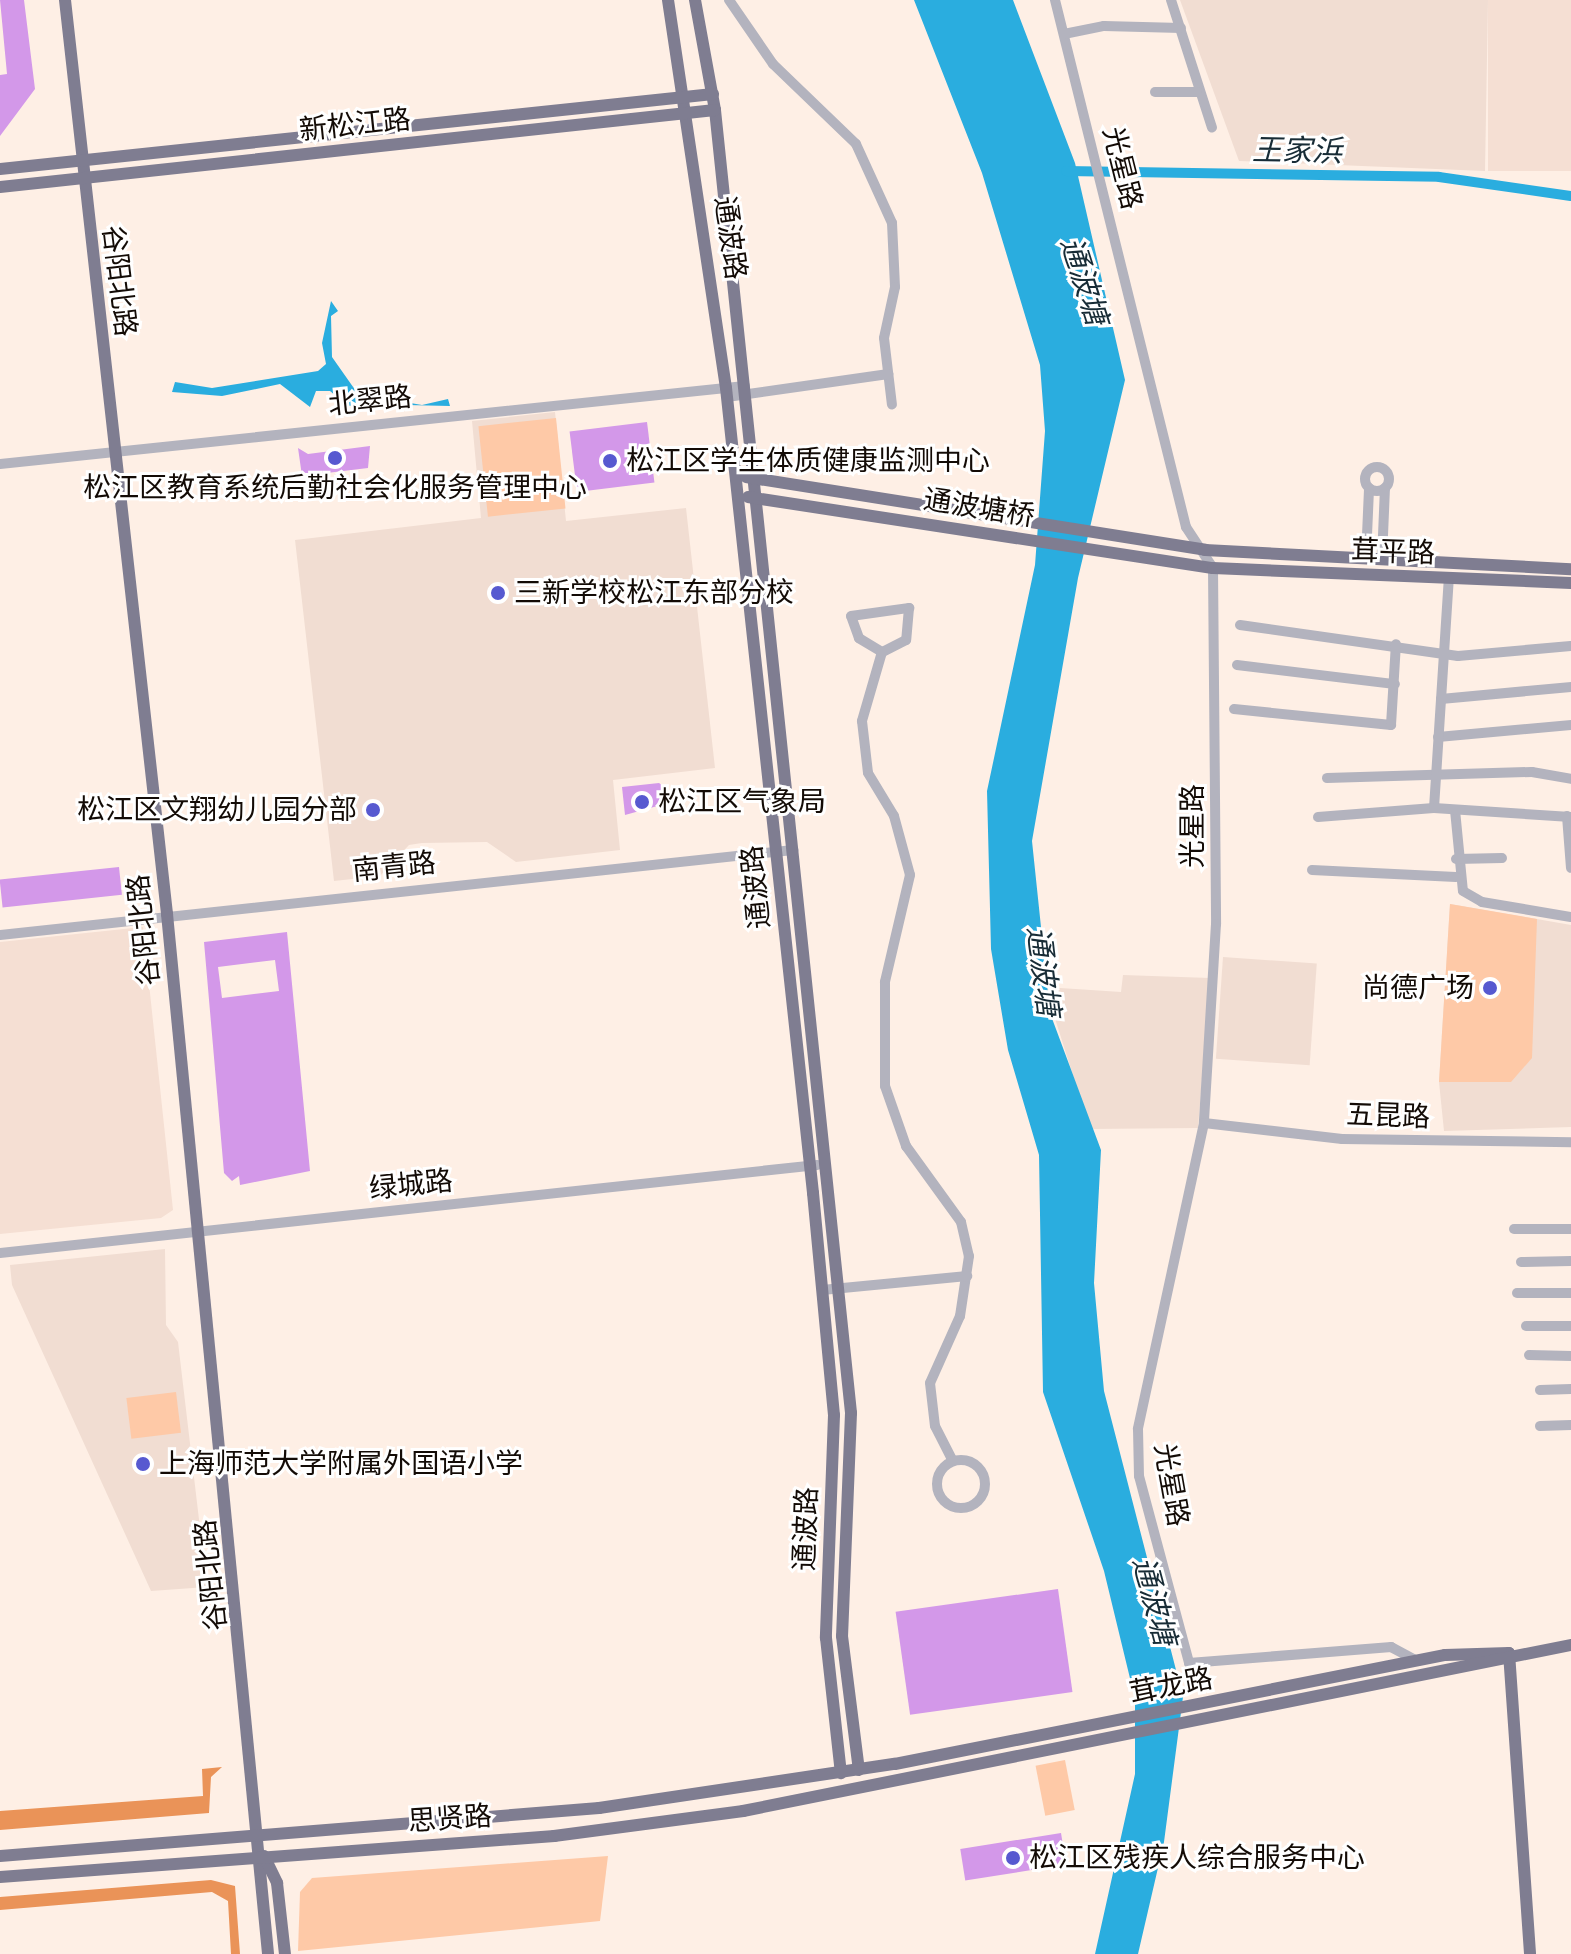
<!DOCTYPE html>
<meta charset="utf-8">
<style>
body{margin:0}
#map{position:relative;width:1571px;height:1954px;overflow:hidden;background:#feefe5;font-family:Raleway,"Noto Sans SC",sans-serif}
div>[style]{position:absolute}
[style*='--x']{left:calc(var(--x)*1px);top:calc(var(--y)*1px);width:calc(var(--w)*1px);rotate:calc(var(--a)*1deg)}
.commercial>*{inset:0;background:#f5dfd3;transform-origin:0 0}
.built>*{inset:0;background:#f1ddd2;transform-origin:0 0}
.green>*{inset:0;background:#fec9a7;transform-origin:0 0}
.forest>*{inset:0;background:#ea9358}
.water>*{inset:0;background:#2aaddf}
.canal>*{height:10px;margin:-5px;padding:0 5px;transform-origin:5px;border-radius:5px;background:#2aaddf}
.building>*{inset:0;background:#d398e9;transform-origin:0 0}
.minor>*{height:10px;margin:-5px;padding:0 5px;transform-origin:5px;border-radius:5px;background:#b3b3be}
.minor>.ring{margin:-5px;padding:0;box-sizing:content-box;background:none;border:10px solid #b3b3be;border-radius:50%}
.major>*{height:12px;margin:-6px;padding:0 6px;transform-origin:6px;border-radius:6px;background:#7f7d91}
.dots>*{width:22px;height:22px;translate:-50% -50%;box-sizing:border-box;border:4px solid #fff;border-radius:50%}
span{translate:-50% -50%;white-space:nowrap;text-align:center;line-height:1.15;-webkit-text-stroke:6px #fff;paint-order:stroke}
.street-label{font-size:28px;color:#130b06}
.poi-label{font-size:28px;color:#130b06}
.left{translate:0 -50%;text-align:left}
.right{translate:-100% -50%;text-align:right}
.water-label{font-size:30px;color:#182c36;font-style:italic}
</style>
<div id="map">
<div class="commercial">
<i style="left:1488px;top:0;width:83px;height:171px"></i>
<i style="clip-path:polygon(143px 927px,173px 1210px,161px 1218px,0 1234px,0 942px)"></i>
</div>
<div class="built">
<i style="clip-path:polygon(1180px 0,1488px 0,1485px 171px,1239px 161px)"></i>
<i style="clip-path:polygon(555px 412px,566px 521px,686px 508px,715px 768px,613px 780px,620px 850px,516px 862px,487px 842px,422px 843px,409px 845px,380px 876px,334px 881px,295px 540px,481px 518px,472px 421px)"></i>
<i style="clip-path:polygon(1450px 904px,1571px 925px,1571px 1127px,1444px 1131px,1439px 1082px)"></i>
<i style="left:1223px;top:957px;width:94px;height:102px;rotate:4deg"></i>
<i style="clip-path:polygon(1123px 975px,1210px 978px,1198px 1128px,1090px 1129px,1045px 987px,1121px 992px)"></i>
<i style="clip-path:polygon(165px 1249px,166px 1325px,178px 1342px,207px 1587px,151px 1591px,12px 1285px,10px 1265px)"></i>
</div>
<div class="green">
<i style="left:556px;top:418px;width:91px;height:78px;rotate:84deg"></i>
<i style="clip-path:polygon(1450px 904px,1537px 919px,1532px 1058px,1511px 1082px,1439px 1082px)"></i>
<i style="left:176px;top:1392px;width:41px;height:50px;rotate:83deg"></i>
<i style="left:1065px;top:1760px;width:51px;height:30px;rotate:79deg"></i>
<i style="clip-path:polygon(608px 1856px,600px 1921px,298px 1951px,300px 1892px,312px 1878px)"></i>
</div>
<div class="forest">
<i style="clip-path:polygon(222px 1767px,211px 1777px,209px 1813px,0 1830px,0 1811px,203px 1796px,202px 1769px)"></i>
<i style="clip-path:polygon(211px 1880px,235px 1886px,240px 1954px,231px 1954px,228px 1901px,212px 1892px,0 1910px,0 1897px)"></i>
</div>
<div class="water">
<i style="clip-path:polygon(914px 0,1013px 0,1075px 163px,1125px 380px,1078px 578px,1032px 841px,1050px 1013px,1101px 1150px,1094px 1283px,1104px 1391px,1183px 1697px,1164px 1842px,1138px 1954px,1095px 1954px,1135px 1774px,1135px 1699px,1104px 1571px,1043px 1392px,1039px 1155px,1008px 1050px,991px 949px,987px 791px,1035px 565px,1045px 431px,1040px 365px,982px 173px)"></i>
<i style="clip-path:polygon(331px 301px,338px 311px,331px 316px,332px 357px,358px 394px,422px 405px,448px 399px,450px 406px,406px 405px,391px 400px,348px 406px,330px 391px,316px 391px,310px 407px,280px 384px,222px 396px,172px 392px,175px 382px,212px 388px,318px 371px,326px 364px,322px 343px)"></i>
</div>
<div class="canal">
<i style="--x:1066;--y:171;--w:373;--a:0.9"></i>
<i style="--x:1439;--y:177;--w:133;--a:8.2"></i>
</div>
<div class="building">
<i style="clip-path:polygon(0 0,24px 0,35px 89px,0 136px,0 75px,7px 74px)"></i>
<i style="left:647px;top:422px;width:61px;height:78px;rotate:83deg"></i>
<i style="clip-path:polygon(370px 446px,368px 468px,302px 476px,298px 448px,308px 454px)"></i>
<i style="clip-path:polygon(659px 783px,666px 788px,661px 805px,625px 815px,622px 787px)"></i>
<i style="left:119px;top:867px;width:28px;height:120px;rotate:84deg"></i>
<i style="clip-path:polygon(evenodd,287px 932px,310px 1171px,240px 1185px,239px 1176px,232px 1181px,224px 1173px,204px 942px,287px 932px,275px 960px,279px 991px,222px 998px,218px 967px,275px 960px)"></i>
<i style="left:1058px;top:1589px;width:104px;height:164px;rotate:82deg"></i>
<i style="left:1061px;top:1833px;width:32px;height:102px;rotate:81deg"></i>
</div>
<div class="minor">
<i style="--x:729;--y:0;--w:78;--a:55.5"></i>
<i style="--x:773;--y:64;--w:115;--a:43.9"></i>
<i style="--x:856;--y:144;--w:87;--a:65.5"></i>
<i style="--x:892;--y:223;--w:64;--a:87.3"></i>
<i style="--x:895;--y:287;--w:52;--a:102.2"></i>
<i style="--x:884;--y:338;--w:67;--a:83.2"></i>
<i style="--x:1055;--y:0;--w:543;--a:76.04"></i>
<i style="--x:1186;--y:527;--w:49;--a:56.6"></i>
<i style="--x:1213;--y:568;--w:356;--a:89.5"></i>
<i style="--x:1216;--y:924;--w:199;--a:93.5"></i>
<i style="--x:1204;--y:1123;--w:313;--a:102.2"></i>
<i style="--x:1138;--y:1429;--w:47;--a:88.8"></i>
<i style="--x:1139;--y:1476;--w:194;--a:75"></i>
<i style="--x:1189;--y:1663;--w:203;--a:-4.5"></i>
<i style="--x:1391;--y:1647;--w:30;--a:28"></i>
<i style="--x:1171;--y:0;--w:134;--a:72.2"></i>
<i style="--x:1064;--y:34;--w:41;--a:-11.3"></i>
<i style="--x:1104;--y:26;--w:77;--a:1.5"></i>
<i style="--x:1155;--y:92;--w:42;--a:0"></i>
<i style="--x:727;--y:397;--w:163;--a:-8.1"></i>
<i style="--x:0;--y:464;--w:749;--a:-5.98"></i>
<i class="ring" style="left:1365px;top:467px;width:14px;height:14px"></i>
<i style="--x:1366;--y:558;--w:70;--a:-87.5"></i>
<i style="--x:1382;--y:559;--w:71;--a:-87.6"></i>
<i style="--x:1240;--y:625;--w:220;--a:8.1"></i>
<i style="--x:1458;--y:656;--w:113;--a:-5.1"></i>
<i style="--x:882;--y:652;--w:27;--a:-149"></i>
<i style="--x:859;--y:638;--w:23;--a:-110"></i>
<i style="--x:851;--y:616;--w:59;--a:-7.9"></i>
<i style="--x:909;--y:608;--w:32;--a:95"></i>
<i style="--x:906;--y:640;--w:27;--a:153"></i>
<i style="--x:882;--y:652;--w:72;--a:106.2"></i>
<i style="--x:862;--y:721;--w:52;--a:83.4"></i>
<i style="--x:868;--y:773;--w:50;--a:58.8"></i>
<i style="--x:894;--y:816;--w:61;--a:74.8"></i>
<i style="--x:910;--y:875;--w:110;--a:103.2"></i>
<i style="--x:885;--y:982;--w:104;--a:90"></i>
<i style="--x:885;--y:1086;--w:64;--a:70.7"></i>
<i style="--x:906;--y:1146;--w:94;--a:54.1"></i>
<i style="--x:961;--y:1222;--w:35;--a:77"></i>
<i style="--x:969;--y:1256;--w:61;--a:98.5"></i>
<i style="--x:960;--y:1316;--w:73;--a:114.1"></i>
<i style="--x:930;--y:1383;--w:43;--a:83.4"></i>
<i style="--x:935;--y:1426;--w:39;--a:63"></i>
<i style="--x:1237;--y:665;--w:159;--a:6.9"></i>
<i style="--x:1441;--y:699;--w:131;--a:-5.3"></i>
<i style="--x:1234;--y:709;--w:158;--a:5.8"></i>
<i style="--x:1391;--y:725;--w:81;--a:-86.5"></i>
<i style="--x:1438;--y:737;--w:134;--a:-5.2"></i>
<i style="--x:1327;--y:778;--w:205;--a:-1.7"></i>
<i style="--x:1532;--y:772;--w:40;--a:10"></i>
<i style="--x:1434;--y:808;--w:230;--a:-86.3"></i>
<i style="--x:1455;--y:810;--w:81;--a:84.4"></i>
<i style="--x:1463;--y:891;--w:22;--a:30"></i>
<i style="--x:1482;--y:902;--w:90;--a:9.6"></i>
<i style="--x:1567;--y:816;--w:52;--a:85.6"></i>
<i style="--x:1318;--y:817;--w:116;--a:-4.4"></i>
<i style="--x:1434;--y:808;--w:137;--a:3.8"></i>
<i style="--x:1456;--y:859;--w:46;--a:-1.2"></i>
<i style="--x:1312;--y:870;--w:144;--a:2.8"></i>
<i style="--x:0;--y:935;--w:798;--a:-6.12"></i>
<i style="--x:1204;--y:1123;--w:139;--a:6.6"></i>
<i style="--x:1342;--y:1139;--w:229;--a:0.8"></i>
<i style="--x:1514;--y:1229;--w:57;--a:0"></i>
<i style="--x:0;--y:1253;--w:822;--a:-6.15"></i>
<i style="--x:1521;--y:1262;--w:50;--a:-1.1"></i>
<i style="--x:822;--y:1290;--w:146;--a:-5.5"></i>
<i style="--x:1517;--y:1293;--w:54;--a:0"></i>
<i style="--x:1526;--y:1326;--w:45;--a:0"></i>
<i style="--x:1529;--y:1355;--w:42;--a:1.4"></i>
<i style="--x:1540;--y:1390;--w:31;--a:-2"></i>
<i style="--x:1540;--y:1426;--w:31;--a:-2"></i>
<i class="ring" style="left:937px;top:1460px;width:38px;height:38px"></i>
</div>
<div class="major">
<i style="--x:65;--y:0;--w:920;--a:83.63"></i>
<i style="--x:167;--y:914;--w:1045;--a:84.45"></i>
<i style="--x:668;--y:0;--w:392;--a:81.5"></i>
<i style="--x:726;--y:388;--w:810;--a:83.83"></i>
<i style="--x:813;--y:1193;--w:223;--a:84.6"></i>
<i style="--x:834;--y:1415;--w:223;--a:92.1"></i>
<i style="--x:826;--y:1638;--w:136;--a:83.7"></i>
<i style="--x:695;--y:0;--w:112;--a:79.7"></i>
<i style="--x:715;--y:110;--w:1310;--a:84.04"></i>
<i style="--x:851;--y:1413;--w:223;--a:92.3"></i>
<i style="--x:842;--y:1636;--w:135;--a:82.8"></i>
<i style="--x:0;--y:169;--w:717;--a:-6"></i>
<i style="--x:0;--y:187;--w:719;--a:-6.15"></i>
<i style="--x:746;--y:477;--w:465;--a:9"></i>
<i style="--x:1205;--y:550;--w:366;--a:3"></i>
<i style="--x:748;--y:497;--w:470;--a:8.7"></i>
<i style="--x:1213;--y:568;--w:358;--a:2.4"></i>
<i style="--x:1509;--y:1653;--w:302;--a:86"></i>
<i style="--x:0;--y:1856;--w:601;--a:-4.58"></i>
<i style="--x:599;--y:1808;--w:299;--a:-8.5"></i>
<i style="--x:895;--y:1764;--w:561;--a:-11.21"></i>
<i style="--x:1445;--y:1655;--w:64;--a:-1.8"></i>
<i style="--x:264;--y:1856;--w:30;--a:64"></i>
<i style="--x:277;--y:1883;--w:71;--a:83.6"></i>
<i style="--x:0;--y:1877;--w:556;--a:-4.23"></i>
<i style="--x:554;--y:1836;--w:191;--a:-7.5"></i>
<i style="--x:743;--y:1811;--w:844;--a:-11.34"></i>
</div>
<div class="dots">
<i style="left:335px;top:458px;background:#5759d0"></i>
<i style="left:610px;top:461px;background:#5759d0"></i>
<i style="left:498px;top:593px;background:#5759d0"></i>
<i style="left:642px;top:802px;background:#5759d0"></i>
<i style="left:373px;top:810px;background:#5759d0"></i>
<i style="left:1490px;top:988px;background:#5759d0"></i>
<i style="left:143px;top:1464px;background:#5759d0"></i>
<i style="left:1013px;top:1858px;background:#5759d0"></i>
</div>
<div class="street-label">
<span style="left:355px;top:125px;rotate:-6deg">新松江路</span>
<span style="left:1122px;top:168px;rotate:76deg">光星路</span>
<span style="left:730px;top:238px;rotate:82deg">通波路</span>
<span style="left:119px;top:281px;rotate:83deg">谷阳北路</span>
<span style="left:370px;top:401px;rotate:-6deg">北翠路</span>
<span style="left:979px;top:508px;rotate:9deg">通波塘桥</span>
<span style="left:1393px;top:552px;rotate:2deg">茸平路</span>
<span style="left:1193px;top:826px;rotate:-90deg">光星路</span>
<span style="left:394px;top:867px;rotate:-6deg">南青路</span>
<span style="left:756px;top:887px;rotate:-96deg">通波路</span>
<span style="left:144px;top:930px;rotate:-96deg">谷阳北路</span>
<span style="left:1388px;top:1116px;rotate:2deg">五昆路</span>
<span style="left:411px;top:1185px;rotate:-6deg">绿城路</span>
<span style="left:1171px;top:1485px;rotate:80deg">光星路</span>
<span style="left:806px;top:1529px;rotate:-88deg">通波路</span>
<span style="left:211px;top:1575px;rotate:-96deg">谷阳北路</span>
<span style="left:1171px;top:1686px;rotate:-11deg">茸龙路</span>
<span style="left:450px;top:1819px;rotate:-4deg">思贤路</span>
</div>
<div class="poi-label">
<span class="left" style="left:626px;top:461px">松江区学生体质健康监测中心</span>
<span style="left:335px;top:488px">松江区教育系统后勤社会化服务管理中心</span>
<span class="left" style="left:514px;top:593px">三新学校松江东部分校</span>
<span class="left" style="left:658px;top:802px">松江区气象局</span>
<span class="right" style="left:357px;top:810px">松江区文翔幼儿园分部</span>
<span class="right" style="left:1474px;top:988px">尚德广场</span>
<span class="left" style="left:159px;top:1464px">上海师范大学附属外国语小学</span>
<span class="left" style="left:1029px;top:1858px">松江区残疾人综合服务中心</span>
</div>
<div class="water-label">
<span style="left:1297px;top:151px;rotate:1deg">王家浜</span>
<span style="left:1084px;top:281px;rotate:72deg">通波塘</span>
<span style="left:1043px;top:971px;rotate:83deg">通波塘</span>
<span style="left:1154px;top:1601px;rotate:75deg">通波塘</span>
</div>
</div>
